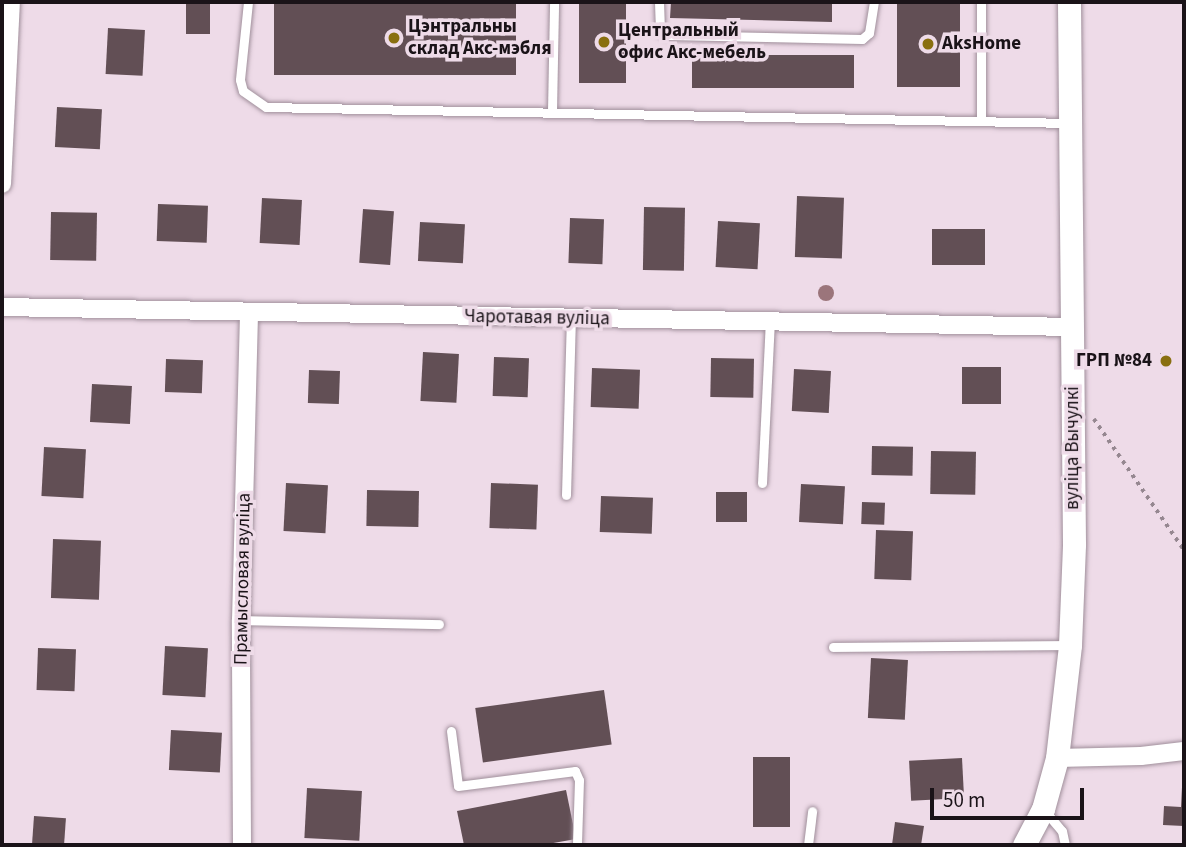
<!DOCTYPE html>
<meta charset="utf-8">
<style>
body{margin:0}
#map{position:relative;width:1186px;height:847px;overflow:hidden;background:#eedbe8;font-family:"Source Sans 3",sans-serif}
div>[style]{position:absolute}
[style*='--x']{left:calc(var(--x)*1px);top:calc(var(--y)*1px);width:calc(var(--w)*1px);rotate:calc(var(--a)*1deg)}
.building>*{inset:0;background:#624f55;transform-origin:0 0}
.path>*{height:3.5px;margin-top:-1.75px;transform-origin:0;background:repeating-linear-gradient(90deg,#958790 0 3.5px,transparent 0 8.5px)}
.roads{filter:drop-shadow(0 0 2px #a08f9b) drop-shadow(0 0 2px #a08f9b)}
.service>*{height:9px;margin:-4.5px;padding:0 4.5px;transform-origin:4.5px;border-radius:4.5px;background:#fff}
.minor>*{height:18px;margin:-9px;padding:0 9px;transform-origin:9px;border-radius:9px;background:#fff}
.tertiary>*{height:23px;margin:-11.5px;padding:0 11.5px;transform-origin:11.5px;border-radius:11.5px;background:#fff}
.trees>*{width:16px;height:16px;margin:-8px;border-radius:50%;background:#9b757b}
.dots>*{width:19px;height:19px;translate:-50% -50%;box-sizing:border-box;border:4px solid #eedbe8;border-radius:50%}
span{translate:-50% -50%;white-space:nowrap;text-align:center;line-height:1.15;-webkit-text-stroke:7px #eedbe8;paint-order:stroke}
.poi-label{font-size:19px;color:#1a1318;font-weight:700}
.left{translate:0 -50%;text-align:left}
.right{translate:-100% -50%;text-align:right}
.street-label{font-size:19px;color:#1a1318}
.frame{position:absolute;inset:0;border:4px solid #1a1318;pointer-events:none}
.scale{position:absolute;left:930px;top:788px;width:154px;height:32px;box-sizing:border-box;border:4px solid #1a1318;border-top:0;padding-left:9px;font-size:21px;line-height:24px;white-space:nowrap;color:#1a1318;-webkit-text-stroke:5px #eedbe8;paint-order:stroke}
</style>
<div id="map">
<div class="building">
<i style="left:186px;top:2px;width:24px;height:32px"></i>
<i style="left:274px;top:2px;width:242px;height:73px"></i>
<i style="left:579px;top:2px;width:47px;height:81px"></i>
<i style="clip-path:polygon(671px 2px,832px 2px,832px 22px,670px 18px)"></i>
<i style="left:897px;top:2px;width:63px;height:85px"></i>
<i style="left:108px;top:28px;width:37px;height:46px;rotate:3deg"></i>
<i style="left:692px;top:55px;width:162px;height:33px"></i>
<i style="left:57px;top:107px;width:45px;height:40px;rotate:3deg"></i>
<i style="left:797px;top:196px;width:47px;height:61px;rotate:2deg"></i>
<i style="left:262px;top:198px;width:40px;height:45px;rotate:3deg"></i>
<i style="left:158px;top:204px;width:50px;height:37px;rotate:2deg"></i>
<i style="left:644px;top:207px;width:41px;height:63px;rotate:1deg"></i>
<i style="left:363px;top:209px;width:31px;height:54px;rotate:4deg"></i>
<i style="left:51px;top:212px;width:46px;height:48px;rotate:1deg"></i>
<i style="left:570px;top:218px;width:34px;height:45px;rotate:2deg"></i>
<i style="left:718px;top:221px;width:42px;height:46px;rotate:3deg"></i>
<i style="left:420px;top:222px;width:45px;height:39px;rotate:3deg"></i>
<i style="left:932px;top:229px;width:53px;height:36px"></i>
<i style="left:423px;top:352px;width:36px;height:49px;rotate:3deg"></i>
<i style="left:1160px;top:353px;width:11px;height:15px"></i>
<i style="left:494px;top:357px;width:35px;height:39px;rotate:2deg"></i>
<i style="left:711px;top:358px;width:43px;height:39px;rotate:1deg"></i>
<i style="left:166px;top:359px;width:37px;height:33px;rotate:2deg"></i>
<i style="left:962px;top:367px;width:39px;height:37px"></i>
<i style="left:592px;top:368px;width:48px;height:39px;rotate:2deg"></i>
<i style="left:794px;top:369px;width:37px;height:42px;rotate:3deg"></i>
<i style="left:309px;top:370px;width:31px;height:33px;rotate:2deg"></i>
<i style="left:92px;top:384px;width:40px;height:38px;rotate:3deg"></i>
<i style="left:872px;top:446px;width:41px;height:29px;rotate:1deg"></i>
<i style="left:44px;top:447px;width:42px;height:49px;rotate:3deg"></i>
<i style="left:931px;top:451px;width:45px;height:43px;rotate:1deg"></i>
<i style="left:286px;top:483px;width:42px;height:48px;rotate:3deg"></i>
<i style="left:491px;top:483px;width:47px;height:45px;rotate:2deg"></i>
<i style="left:801px;top:484px;width:44px;height:38px;rotate:3deg"></i>
<i style="left:367px;top:490px;width:52px;height:36px;rotate:1deg"></i>
<i style="left:716px;top:492px;width:31px;height:30px"></i>
<i style="left:601px;top:496px;width:52px;height:36px;rotate:2deg"></i>
<i style="left:862px;top:502px;width:23px;height:22px;rotate:2deg"></i>
<i style="left:876px;top:530px;width:37px;height:49px;rotate:2deg"></i>
<i style="left:53px;top:539px;width:48px;height:59px;rotate:2deg"></i>
<i style="left:165px;top:646px;width:43px;height:49px;rotate:3deg"></i>
<i style="left:38px;top:648px;width:38px;height:42px;rotate:2deg"></i>
<i style="left:871px;top:658px;width:37px;height:60px;rotate:3deg"></i>
<i style="left:604px;top:690px;width:55px;height:130px;rotate:82deg"></i>
<i style="left:171px;top:730px;width:51px;height:40px;rotate:3deg"></i>
<i style="left:753px;top:757px;width:37px;height:70px"></i>
<i style="left:962px;top:758px;width:40px;height:53px;rotate:87deg"></i>
<i style="clip-path:polygon(1182px 787px,1184px 826px,1163px 825px,1164px 806px,1181px 807px)"></i>
<i style="left:307px;top:788px;width:55px;height:50px;rotate:3deg"></i>
<i style="clip-path:polygon(566px 790px,576px 839px,542px 845px,464px 845px,457px 811px)"></i>
<i style="left:34px;top:816px;width:32px;height:29px;rotate:4deg"></i>
<i style="clip-path:polygon(895px 822px,924px 826px,921px 845px,892px 845px)"></i>
</div>
<div class="path">
<i style="--x:1094;--y:419;--w:159;--a:55.5"></i>
</div>
<div class="roads">
<div class="service">
<i style="--x:248;--y:2;--w:78;--a:95.9"></i>
<i style="--x:240;--y:80;--w:11;--a:75"></i>
<i style="--x:243;--y:91;--w:28;--a:35"></i>
<i style="--x:266;--y:107;--w:803;--a:1.14"></i>
<i style="--x:659;--y:2;--w:30;--a:88"></i>
<i style="--x:660;--y:32;--w:10;--a:17"></i>
<i style="--x:670;--y:35;--w:192;--a:1.2"></i>
<i style="--x:862;--y:39;--w:9;--a:-41"></i>
<i style="--x:869;--y:33;--w:31;--a:-81"></i>
<i style="--x:981;--y:2;--w:119;--a:90"></i>
<i style="--x:552;--y:111;--w:109;--a:-88.9"></i>
<i style="--x:762;--y:483;--w:161;--a:-87.2"></i>
<i style="--x:566;--y:495;--w:176;--a:-88.4"></i>
<i style="--x:241;--y:620;--w:198;--a:1.2"></i>
<i style="--x:833;--y:647;--w:235;--a:-0.5"></i>
<i style="--x:451;--y:731;--w:55;--a:82.7"></i>
<i style="--x:458;--y:786;--w:118;--a:-7.3"></i>
<i style="--x:575;--y:771;--w:10;--a:66"></i>
<i style="--x:579;--y:780;--w:65;--a:91.8"></i>
<i style="--x:1045;--y:811;--w:26;--a:50"></i>
<i style="--x:1062;--y:831;--w:14;--a:78"></i>
<i style="--x:808;--y:845;--w:34;--a:-83"></i>
</div>
<div class="minor">
<i style="--x:2;--y:184;--w:182;--a:-87.2"></i>
<i style="--x:2;--y:307;--w:1070;--a:1.07"></i>
<i style="--x:1057;--y:758;--w:84;--a:-1.4"></i>
<i style="--x:1141;--y:756;--w:43;--a:-6.6"></i>
<i style="--x:242;--y:845;--w:225;--a:-90.3"></i>
<i style="--x:241;--y:620;--w:308;--a:-88.5"></i>
</div>
<div class="tertiary">
<i style="--x:1024;--y:845;--w:41;--a:-62.2"></i>
<i style="--x:1043;--y:809;--w:53;--a:-74.6"></i>
<i style="--x:1057;--y:758;--w:114;--a:-83.4"></i>
<i style="--x:1070;--y:645;--w:101;--a:-87.7"></i>
<i style="--x:1074;--y:544;--w:542;--a:-90.53"></i>
</div>
</div>
<div class="trees">
<i style="left:826px;top:293px"></i>
</div>
<div class="dots">
<i style="left:394px;top:38px;background:#896f10"></i>
<i style="left:604px;top:42px;background:#896f10"></i>
<i style="left:928px;top:44px;background:#896f10"></i>
<i style="left:1166px;top:361px;background:#896f10"></i>
</div>
<div class="poi-label">
<span class="left" style="left:408px;top:38px">Цэнтральны<br>склад Акс-мэбля</span>
<span class="left" style="left:618px;top:42px">Центральный<br>офис Акс-мебель</span>
<span class="left" style="left:942px;top:44px">AksHome</span>
<span class="right" style="left:1152px;top:361px">ГРП №84</span>
</div>
<div class="street-label">
<span style="left:537px;top:318px;rotate:1deg">Чаротавая вуліца</span>
<span style="left:1073px;top:448px;rotate:-90deg">вуліца Вычулкі</span>
<span style="left:243px;top:579px;rotate:-89deg">Прамысловая вуліца</span>
</div>
<div class="frame"></div>
<div class="scale">50 m</div>
</div>
